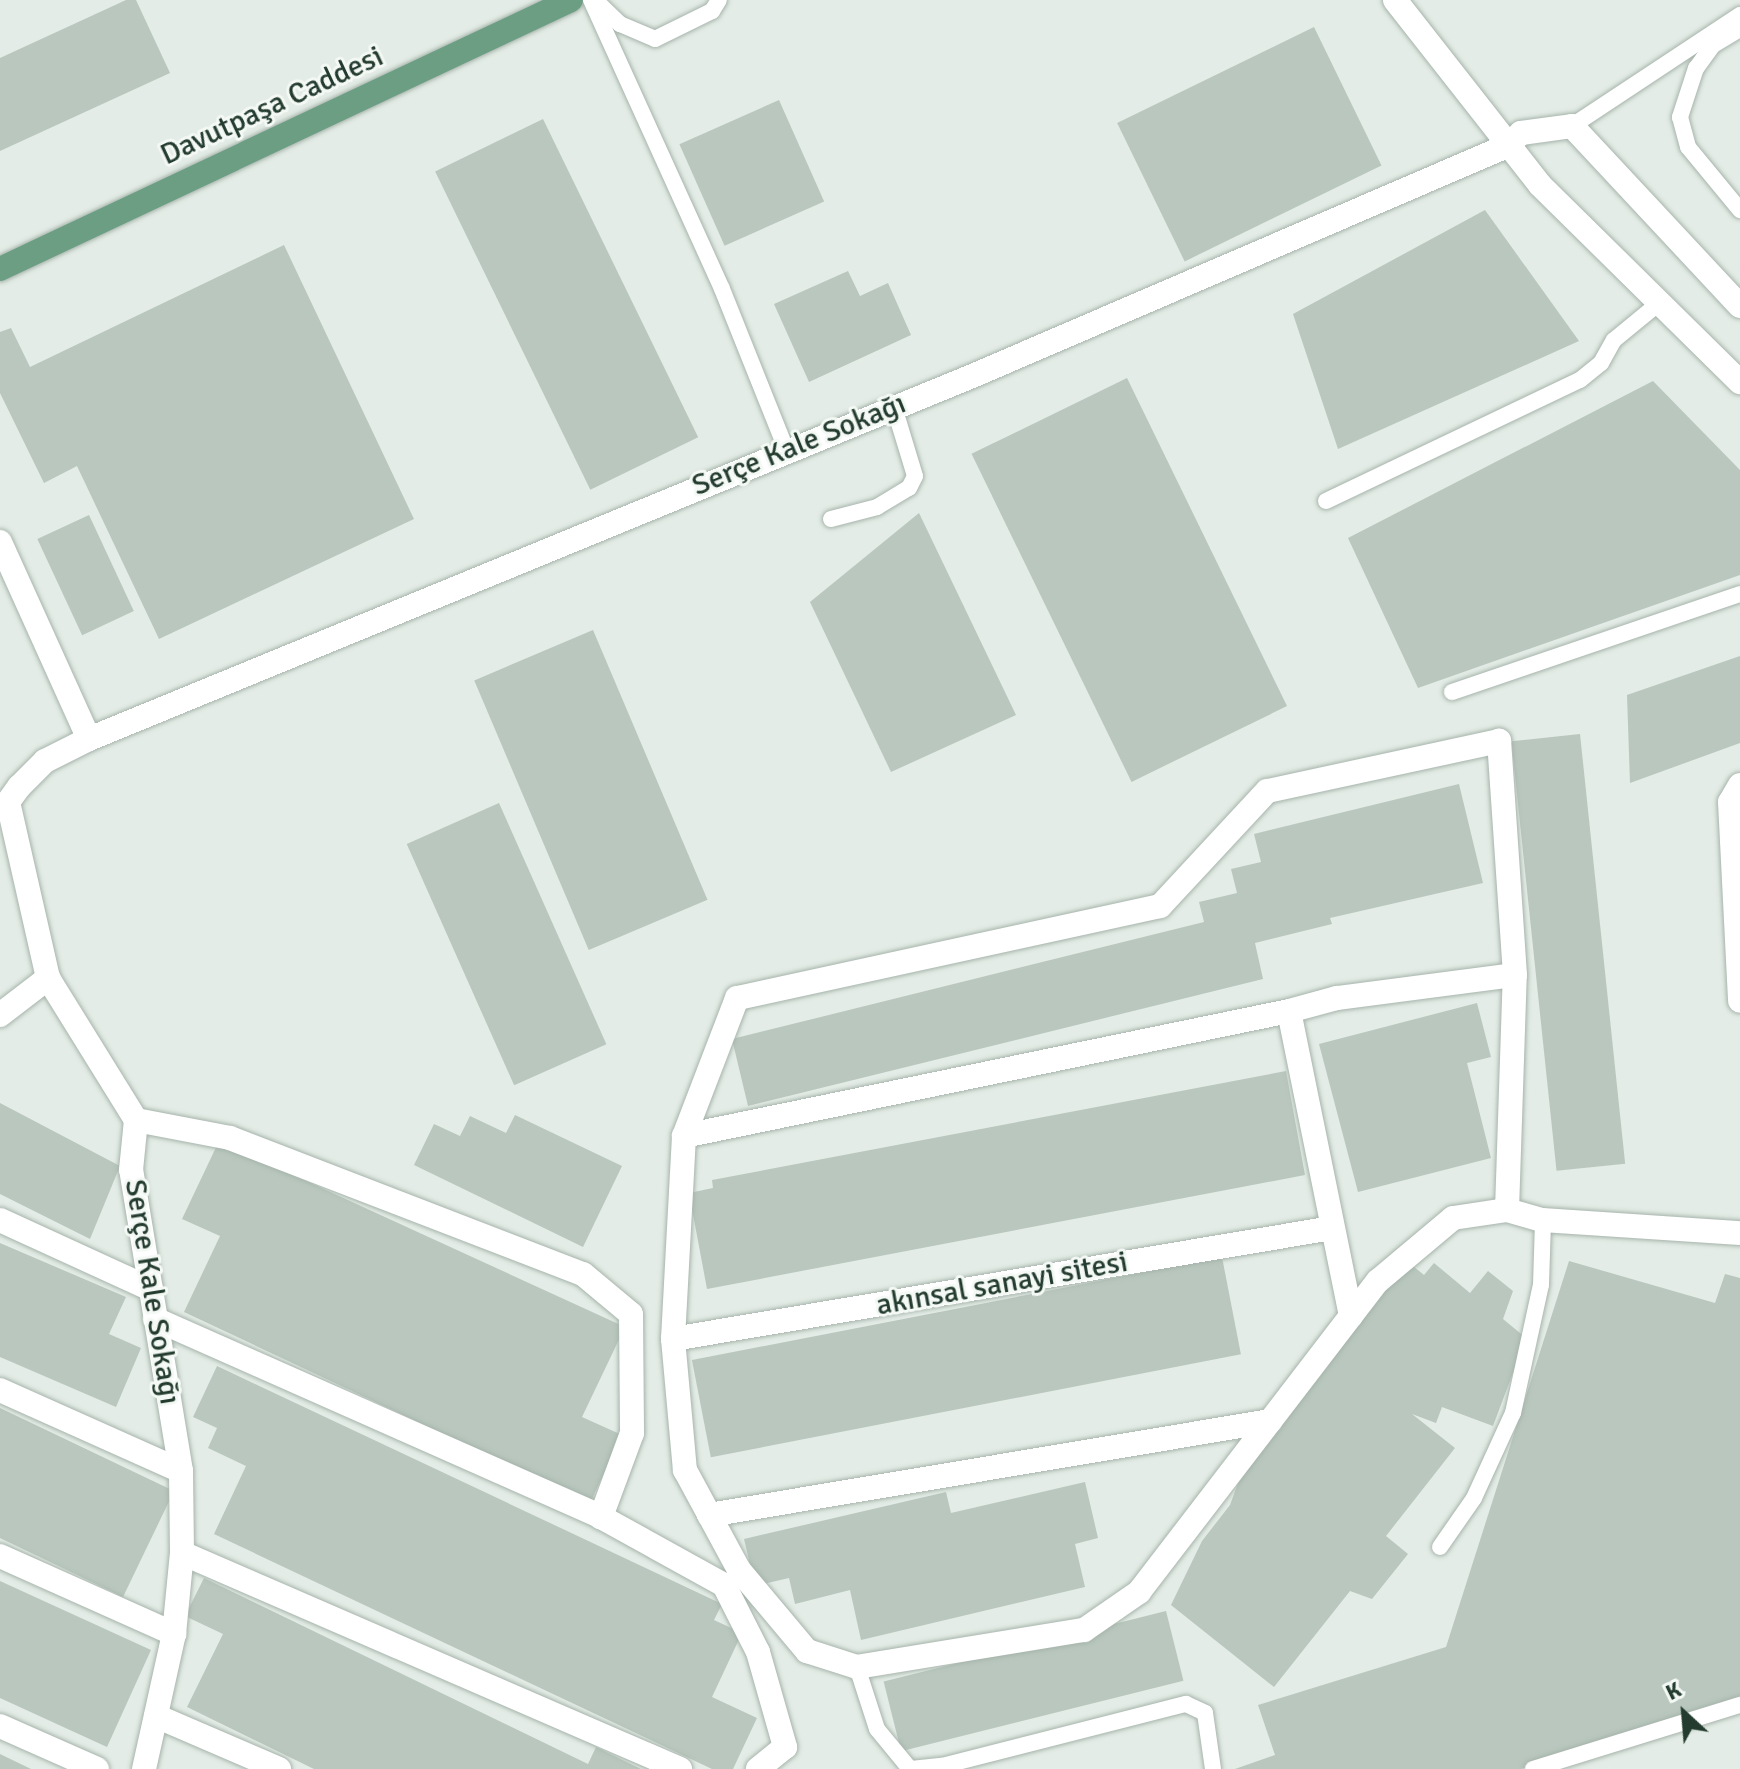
<!DOCTYPE html>
<meta charset="utf-8">
<style>
body{margin:0}
#map{position:relative;width:1740px;height:1769px;overflow:hidden;background:#e3ece6;font-family:Signika,sans-serif}
div>[style]{position:absolute}
[style*='--x']{left:calc(var(--x)*1px);top:calc(var(--y)*1px);width:calc(var(--w)*1px);rotate:calc(var(--a)*1deg)}
.building>*{inset:0;background:#b9c7be;transform-origin:0 0}
.roads{filter:drop-shadow(0 0 2px #a6b4ab) drop-shadow(0 0 2px #a6b4ab)}
.lane>*{height:16px;margin:-8px;padding:0 8px;transform-origin:8px;border-radius:8px;background:#fff}
.street>*{height:24px;margin:-12px;padding:0 12px;transform-origin:12px;border-radius:12px;background:#fff}
.secondary>*{height:24px;margin:-12px;padding:0 12px;transform-origin:12px;border-radius:12px;background:#fff}
.primary>*{height:24px;margin:-12px;padding:0 12px;transform-origin:12px;border-radius:12px;background:#6b9e83}
span{translate:-50% -50%;white-space:nowrap;text-align:center;line-height:1.15;-webkit-text-stroke:6px #f4f9f5;paint-order:stroke}
.street-label{font-size:30px;color:#243c2f}
.north{position:absolute;left:1644px;top:1673px;width:80px;height:80px;-webkit-text-stroke:6px #f4f9f5;paint-order:stroke;rotate:334deg;font-size:22px;font-weight:700;line-height:32px;text-align:center;color:#243c2f}
.north::after{content:'';display:block;margin:auto;width:28px;height:36px;background:#243c2f;clip-path:polygon(50% 0,100% 100%,50% 72%,0 100%)}
</style>
<div id="map">
<div class="building">
<i style="clip-path:polygon(126px 0,136px 0,170px 73px,0 151px,0 58px)"></i>
<i style="left:1314px;top:27px;width:154px;height:219px;rotate:64deg"></i>
<i style="left:779px;top:100px;width:111px;height:109px;rotate:66deg"></i>
<i style="left:543px;top:119px;width:354px;height:120px;rotate:64deg"></i>
<i style="clip-path:polygon(1485px 210px,1579px 341px,1338px 449px,1293px 314px)"></i>
<i style="clip-path:polygon(284px 245px,414px 519px,159px 639px,77px 466px,44px 483px,0 393px,0 332px,11px 328px,30px 367px)"></i>
<i style="clip-path:polygon(848px 271px,860px 296px,888px 283px,911px 335px,809px 382px,774px 304px)"></i>
<i style="left:1127px;top:378px;width:365px;height:173px;rotate:64deg"></i>
<i style="clip-path:polygon(1653px 381px,1740px 470px,1740px 575px,1418px 688px,1348px 538px)"></i>
<i style="clip-path:polygon(919px 513px,1016px 715px,891px 772px,810px 602px)"></i>
<i style="left:89px;top:515px;width:106px;height:57px;rotate:65deg"></i>
<i style="left:593px;top:630px;width:293px;height:129px;rotate:67deg"></i>
<i style="clip-path:polygon(1740px 656px,1740px 743px,1630px 783px,1627px 695px)"></i>
<i style="left:1580px;top:734px;width:432px;height:69px;rotate:84deg"></i>
<i style="clip-path:polygon(1459px 784px,1483px 883px,1330px 918px,1332px 924px,1255px 943px,1263px 979px,748px 1106px,732px 1039px,1204px 922px,1199px 902px,1237px 893px,1231px 869px,1261px 862px,1254px 834px)"></i>
<i style="left:499px;top:803px;width:264px;height:101px;rotate:66deg"></i>
<i style="clip-path:polygon(1477px 1003px,1491px 1057px,1467px 1063px,1491px 1158px,1358px 1192px,1319px 1044px)"></i>
<i style="clip-path:polygon(1286px 1071px,1305px 1175px,707px 1289px,689px 1193px,713px 1188px,712px 1180px)"></i>
<i style="clip-path:polygon(0 1103px,120px 1166px,90px 1239px,0 1194px)"></i>
<i style="clip-path:polygon(515px 1115px,622px 1166px,583px 1247px,414px 1165px,434px 1124px,460px 1136px,470px 1116px,506px 1133px)"></i>
<i style="clip-path:polygon(219px 1141px,625px 1327px,582px 1417px,622px 1435px,590px 1503px,184px 1312px,220px 1236px,182px 1219px)"></i>
<i style="clip-path:polygon(0 1243px,126px 1297px,109px 1334px,141px 1348px,116px 1407px,0 1357px)"></i>
<i style="left:1222px;top:1257px;width:99px;height:540px;rotate:79deg"></i>
<i style="clip-path:polygon(1569px 1261px,1715px 1303px,1725px 1274px,1740px 1278px,1740px 1701px,1521px 1769px,1235px 1769px,1275px 1755px,1258px 1705px,1446px 1647px)"></i>
<i style="clip-path:polygon(1408px 1262px,1424px 1275px,1434px 1263px,1470px 1293px,1488px 1271px,1513px 1291px,1503px 1319px,1526px 1338px,1493px 1426px,1442px 1407px,1436px 1423px,1412px 1414px,1455px 1448px,1386px 1536px,1408px 1554px,1372px 1599px,1350px 1591px,1274px 1687px,1171px 1605px,1202px 1541px,1230px 1505px,1245px 1464px)"></i>
<i style="clip-path:polygon(217px 1366px,722px 1604px,714px 1620px,742px 1633px,712px 1697px,757px 1718px,733px 1769px,712px 1769px,214px 1534px,246px 1466px,208px 1448px,217px 1428px,193px 1417px)"></i>
<i style="clip-path:polygon(0 1408px,174px 1491px,123px 1597px,0 1538px)"></i>
<i style="clip-path:polygon(1085px 1482px,1098px 1538px,1075px 1544px,1085px 1587px,861px 1640px,850px 1590px,795px 1604px,789px 1578px,755px 1586px,744px 1539px,946px 1492px,951px 1513px)"></i>
<i style="clip-path:polygon(204px 1578px,588px 1764px,596px 1747px,641px 1769px,314px 1769px,187px 1707px,223px 1634px,185px 1616px)"></i>
<i style="clip-path:polygon(0 1581px,151px 1650px,107px 1747px,0 1698px)"></i>
<i style="left:1166px;top:1611px;width:72px;height:291px;rotate:76deg"></i>
<i style="clip-path:polygon(0 1754px,31px 1769px,0 1769px)"></i>
</div>
<div class="roads">
<div class="lane">
<i style="--x:591;--y:0;--w:317;--a:65.6"></i>
<i style="--x:722;--y:289;--w:172;--a:68.2"></i>
<i style="--x:595;--y:0;--w:35;--a:44"></i>
<i style="--x:620;--y:24;--w:38;--a:23"></i>
<i style="--x:655;--y:39;--w:64;--a:-26.2"></i>
<i style="--x:712;--y:11;--w:13;--a:-58"></i>
<i style="--x:1740;--y:29;--w:31;--a:149"></i>
<i style="--x:1713;--y:45;--w:29;--a:126"></i>
<i style="--x:1696;--y:68;--w:52;--a:108.1"></i>
<i style="--x:1680;--y:117;--w:31;--a:75"></i>
<i style="--x:1688;--y:147;--w:82;--a:50.5"></i>
<i style="--x:1572;--y:126;--w:201;--a:-33.5"></i>
<i style="--x:1326;--y:501;--w:281;--a:-25.5"></i>
<i style="--x:1580;--y:380;--w:27;--a:-39"></i>
<i style="--x:1601;--y:363;--w:26;--a:-61"></i>
<i style="--x:1614;--y:340;--w:58;--a:-39.4"></i>
<i style="--x:831;--y:519;--w:48;--a:-14.6"></i>
<i style="--x:877;--y:507;--w:37;--a:-31"></i>
<i style="--x:909;--y:488;--w:13;--a:-63"></i>
<i style="--x:915;--y:476;--w:72;--a:-106.9"></i>
<i style="--x:1452;--y:692;--w:304;--a:-18.8"></i>
<i style="--x:1440;--y:1547;--w:60;--a:-55.2"></i>
<i style="--x:1474;--y:1498;--w:94;--a:-65.4"></i>
<i style="--x:1513;--y:1413;--w:131;--a:-77.7"></i>
<i style="--x:1541;--y:1285;--w:65;--a:-88.2"></i>
<i style="--x:857;--y:1667;--w:65;--a:72.1"></i>
<i style="--x:877;--y:1729;--w:52;--a:50.5"></i>
<i style="--x:911;--y:1769;--w:31;--a:-6"></i>
<i style="--x:942;--y:1766;--w:252;--a:-14.3"></i>
<i style="--x:1186;--y:1704;--w:21;--a:25"></i>
<i style="--x:1205;--y:1713;--w:57;--a:81.9"></i>
<i style="--x:1533;--y:1769;--w:217;--a:-17.2"></i>
</div>
<div class="street">
<i style="--x:0;--y:542;--w:216;--a:65.7"></i>
<i style="--x:1740;--y:785;--w:20;--a:120"></i>
<i style="--x:1730;--y:802;--w:199;--a:87.1"></i>
<i style="--x:0;--y:1015;--w:61;--a:-37.6"></i>
<i style="--x:136;--y:1120;--w:96;--a:10.8"></i>
<i style="--x:230;--y:1138;--w:378;--a:21.1"></i>
<i style="--x:583;--y:1274;--w:62;--a:39.8"></i>
<i style="--x:631;--y:1314;--w:119;--a:89.5"></i>
<i style="--x:632;--y:1433;--w:90;--a:110.3"></i>
<i style="--x:684;--y:1136;--w:618;--a:-11.67"></i>
<i style="--x:1507;--y:1210;--w:235;--a:-88.1"></i>
<i style="--x:1515;--y:975;--w:235;--a:-93.9"></i>
<i style="--x:1499;--y:741;--w:237;--a:167.8"></i>
<i style="--x:1267;--y:791;--w:157;--a:132.9"></i>
<i style="--x:1160;--y:906;--w:433;--a:167.7"></i>
<i style="--x:737;--y:998;--w:148;--a:111"></i>
<i style="--x:684;--y:1136;--w:203;--a:93.1"></i>
<i style="--x:673;--y:1339;--w:132;--a:84.8"></i>
<i style="--x:685;--y:1470;--w:114;--a:61.6"></i>
<i style="--x:739;--y:1570;--w:106;--a:50"></i>
<i style="--x:807;--y:1651;--w:52;--a:17.7"></i>
<i style="--x:857;--y:1667;--w:230;--a:-9.3"></i>
<i style="--x:1084;--y:1630;--w:67;--a:-34.6"></i>
<i style="--x:1139;--y:1592;--w:392;--a:-52.5"></i>
<i style="--x:1378;--y:1281;--w:98;--a:-40"></i>
<i style="--x:1453;--y:1218;--w:55;--a:-8.4"></i>
<i style="--x:1507;--y:1210;--w:37;--a:16"></i>
<i style="--x:1543;--y:1220;--w:197;--a:3.8"></i>
<i style="--x:0;--y:1220;--w:166;--a:24.6"></i>
<i style="--x:1351;--y:1316;--w:311;--a:-101.5"></i>
<i style="--x:1289;--y:1011;--w:50;--a:-15.2"></i>
<i style="--x:1337;--y:998;--w:179;--a:-7.4"></i>
<i style="--x:155;--y:1319;--w:488;--a:23.9"></i>
<i style="--x:601;--y:1517;--w:141;--a:28.9"></i>
<i style="--x:724;--y:1585;--w:75;--a:63.1"></i>
<i style="--x:758;--y:1652;--w:99;--a:74.1"></i>
<i style="--x:785;--y:1747;--w:35;--a:141"></i>
<i style="--x:673;--y:1339;--w:668;--a:-9.56"></i>
<i style="--x:0;--y:1390;--w:198;--a:24.1"></i>
<i style="--x:709;--y:1515;--w:569;--a:-9.51"></i>
<i style="--x:182;--y:1553;--w:543;--a:23.45"></i>
<i style="--x:0;--y:1556;--w:191;--a:24.1"></i>
<i style="--x:156;--y:1716;--w:134;--a:23.3"></i>
<i style="--x:0;--y:1726;--w:106;--a:23.9"></i>
<i style="--x:144;--y:1769;--w:138;--a:-77.5"></i>
<i style="--x:174;--y:1634;--w:81;--a:-84.4"></i>
<i style="--x:182;--y:1553;--w:82;--a:-90.7"></i>
<i style="--x:181;--y:1471;--w:305;--a:-99.4"></i>
<i style="--x:131;--y:1170;--w:50;--a:-84.3"></i>
<i style="--x:136;--y:1120;--w:167;--a:-121.8"></i>
<i style="--x:48;--y:978;--w:180;--a:-102.8"></i>
<i style="--x:8;--y:802;--w:19;--a:-54"></i>
<i style="--x:19;--y:787;--w:37;--a:-45"></i>
<i style="--x:45;--y:761;--w:49;--a:-26.6"></i>
<i style="--x:89;--y:739;--w:960;--a:-22.34"></i>
<i style="--x:977;--y:374;--w:577;--a:-23.28"></i>
</div>
<div class="secondary">
<i style="--x:1395;--y:0;--w:235;--a:51.9"></i>
<i style="--x:1540;--y:185;--w:281;--a:44.6"></i>
<i style="--x:1507;--y:146;--w:19;--a:-43"></i>
<i style="--x:1521;--y:133;--w:51;--a:-7.8"></i>
<i style="--x:1572;--y:126;--w:246;--a:47"></i>
</div>
<div class="primary">
<i style="--x:0;--y:269;--w:631;--a:-25.23"></i>
</div>
</div>
<div class="street-label">
<span style="left:272px;top:106px;rotate:-25deg">Davutpaşa Caddesi</span>
<span style="left:799px;top:445px;rotate:-22deg">Serçe Kale Sokağı</span>
<span style="left:1002px;top:1284px;rotate:-10deg">akınsal sanayi sitesi</span>
<span style="left:152px;top:1292px;rotate:81deg">Serçe Kale Sokağı</span>
</div>
<div class="north">K</div>
</div>
